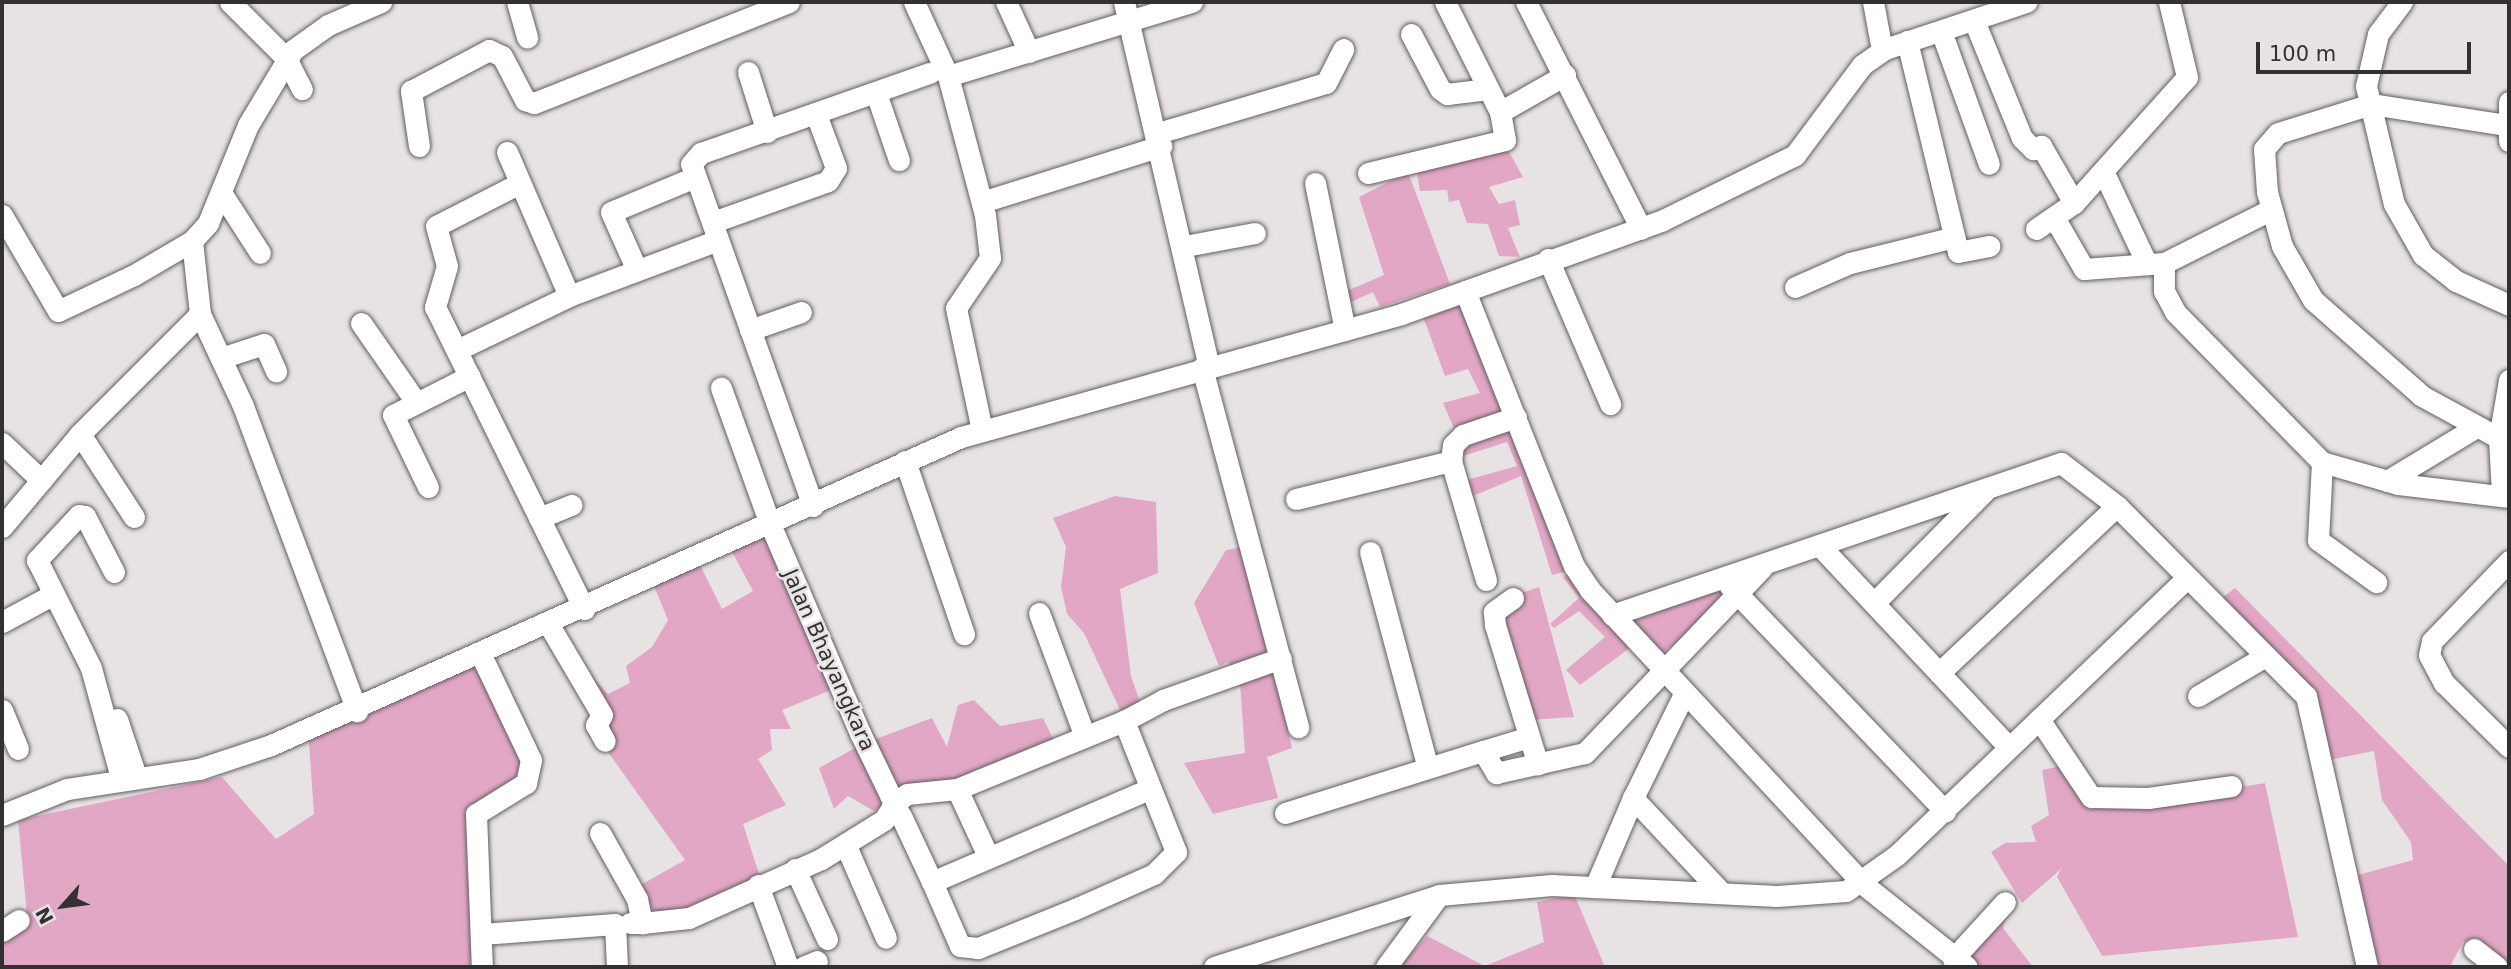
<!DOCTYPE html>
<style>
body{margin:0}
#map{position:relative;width:2511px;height:969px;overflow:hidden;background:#e7e3e5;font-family:"DejaVu Sans",sans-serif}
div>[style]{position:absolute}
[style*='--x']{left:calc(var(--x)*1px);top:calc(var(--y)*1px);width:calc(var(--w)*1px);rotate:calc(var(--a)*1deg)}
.green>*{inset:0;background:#e3a7c6}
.roads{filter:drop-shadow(0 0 2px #625d5f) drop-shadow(0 0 2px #625d5f)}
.minor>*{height:21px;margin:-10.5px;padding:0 10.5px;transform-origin:10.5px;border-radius:10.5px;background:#fff}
span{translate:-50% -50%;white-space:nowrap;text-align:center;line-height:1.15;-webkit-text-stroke:5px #e7e3e5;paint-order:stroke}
.street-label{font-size:21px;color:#323031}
.frame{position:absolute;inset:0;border:4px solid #323031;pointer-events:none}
.north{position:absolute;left:28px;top:871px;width:70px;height:70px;-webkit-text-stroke:5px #e7e3e5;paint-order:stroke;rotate:242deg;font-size:19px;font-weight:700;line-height:28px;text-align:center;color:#323031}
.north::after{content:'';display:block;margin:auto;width:24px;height:32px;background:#323031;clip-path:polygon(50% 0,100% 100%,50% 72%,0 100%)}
.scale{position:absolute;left:2256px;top:42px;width:215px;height:32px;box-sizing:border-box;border:4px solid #323031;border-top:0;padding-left:9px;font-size:21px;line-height:24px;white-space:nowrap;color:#323031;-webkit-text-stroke:5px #e7e3e5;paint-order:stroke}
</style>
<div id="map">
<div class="green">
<i style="clip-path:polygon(1507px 148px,1523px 177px,1489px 187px,1499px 204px,1515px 200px,1520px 225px,1508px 228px,1520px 257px,1499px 256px,1488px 224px,1467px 223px,1459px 200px,1449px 202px,1447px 190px,1420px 191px,1417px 173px)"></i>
<i style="clip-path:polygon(1408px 172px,1450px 284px,1380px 307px,1373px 292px,1351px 302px,1342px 293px,1384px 275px,1359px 197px)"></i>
<i style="clip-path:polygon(1459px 289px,1506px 413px,1454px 428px,1443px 403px,1480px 393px,1468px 369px,1445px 376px,1418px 303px)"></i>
<i style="clip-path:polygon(1515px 425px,1568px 571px,1552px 575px,1521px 476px,1468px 498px,1463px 481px,1517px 466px,1507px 442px,1457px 458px,1455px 446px)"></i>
<i style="clip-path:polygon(1115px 496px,1156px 502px,1158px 573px,1120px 589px,1131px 676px,1141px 705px,1120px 710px,1084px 633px,1067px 614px,1061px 587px,1066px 547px,1053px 518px)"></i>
<i style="clip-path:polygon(765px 533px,831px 690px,782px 710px,791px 729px,770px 729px,772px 750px,758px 759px,786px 805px,743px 824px,760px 877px,685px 912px,657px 915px,637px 887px,685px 860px,593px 731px,603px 713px,579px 681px,590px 674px,608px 694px,630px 683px,626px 666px,652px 647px,668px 620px,654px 586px,700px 565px,722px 609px,753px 591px,731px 550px)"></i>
<i style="clip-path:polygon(1244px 547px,1292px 748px,1267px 757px,1278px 798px,1213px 814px,1184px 763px,1245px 753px,1240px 683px,1228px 662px,1219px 666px,1194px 603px,1226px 550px)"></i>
<i style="clip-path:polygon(1571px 573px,1631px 647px,1580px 685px,1566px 670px,1605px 637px,1579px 611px,1554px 628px,1550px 624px,1579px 598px,1563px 577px)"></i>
<i style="clip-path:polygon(1539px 587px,1574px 717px,1530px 720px,1487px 605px)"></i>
<i style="clip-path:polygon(2235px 588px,2509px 866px,2509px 964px,2463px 941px,2450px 967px,2367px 967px,2347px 878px,2413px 860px,2411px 842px,2382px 800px,2374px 751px,2329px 760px,2316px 701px,2215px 603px)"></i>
<i style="clip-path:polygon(1715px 589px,1730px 600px,1661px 654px,1631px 622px)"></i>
<i style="clip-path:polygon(470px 661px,524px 748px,530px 769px,484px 804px,470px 967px,2px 967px,2px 934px,27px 915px,18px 820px,222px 777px,276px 839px,314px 814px,308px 730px)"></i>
<i style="clip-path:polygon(974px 700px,1000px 726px,1043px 718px,1055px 743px,954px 782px,899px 794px,865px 743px,932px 718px,947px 747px,958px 705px)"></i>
<i style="clip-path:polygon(857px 747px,887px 802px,874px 811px,848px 796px,834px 809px,819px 768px)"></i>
<i style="clip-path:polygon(2062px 766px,2094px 803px,2145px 803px,2265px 783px,2298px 937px,2102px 956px,2057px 877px,2061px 869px,2022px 903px,1991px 852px,2005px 843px,2036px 842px,2031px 826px,2049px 815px,2042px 770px)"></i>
<i style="clip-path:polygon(1574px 894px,1605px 967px,1399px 967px,1427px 936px,1485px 966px,1544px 942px,1537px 902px)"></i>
<i style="clip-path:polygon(2006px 914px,2003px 928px,2033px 967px,1974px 967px,1959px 960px)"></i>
</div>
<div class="roads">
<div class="minor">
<i style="--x:230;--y:2;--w:79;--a:45"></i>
<i style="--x:286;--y:58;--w:35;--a:63"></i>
<i style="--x:517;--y:2;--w:37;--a:74"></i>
<i style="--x:914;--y:2;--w:81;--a:65.3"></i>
<i style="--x:948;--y:76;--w:144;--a:75.1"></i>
<i style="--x:985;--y:215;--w:43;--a:83.4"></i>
<i style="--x:990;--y:258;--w:60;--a:124.2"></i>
<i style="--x:956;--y:308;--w:125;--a:78"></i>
<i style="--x:1006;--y:2;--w:55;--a:65.3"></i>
<i style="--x:1124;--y:2;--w:374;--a:76.9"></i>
<i style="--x:1445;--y:2;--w:123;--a:63.4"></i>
<i style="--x:1500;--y:112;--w:75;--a:-29.6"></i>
<i style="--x:1526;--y:2;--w:254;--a:63.1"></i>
<i style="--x:1873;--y:2;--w:49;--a:79.4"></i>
<i style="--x:2402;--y:2;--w:40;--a:127"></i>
<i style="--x:2378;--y:34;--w:53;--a:103"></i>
<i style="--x:2366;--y:86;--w:121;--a:76.7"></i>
<i style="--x:2394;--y:204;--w:59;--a:60.4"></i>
<i style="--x:2423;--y:255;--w:42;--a:38.2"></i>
<i style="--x:2456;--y:281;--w:58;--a:24.4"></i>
<i style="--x:1975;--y:23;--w:124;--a:67.8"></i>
<i style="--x:2022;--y:138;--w:16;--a:45"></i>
<i style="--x:2033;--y:149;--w:9;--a:-21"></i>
<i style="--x:2041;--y:146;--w:66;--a:59.9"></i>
<i style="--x:1941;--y:31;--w:141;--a:70.2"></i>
<i style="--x:1411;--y:34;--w:62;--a:62.2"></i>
<i style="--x:1440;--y:89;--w:9;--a:36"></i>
<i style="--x:1447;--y:94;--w:39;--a:-7"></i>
<i style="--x:1907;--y:41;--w:217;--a:76.4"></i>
<i style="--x:1958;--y:252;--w:32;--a:-11"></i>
<i style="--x:748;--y:72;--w:63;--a:72.4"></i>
<i style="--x:948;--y:76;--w:255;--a:-16.9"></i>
<i style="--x:876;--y:93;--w:71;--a:71.1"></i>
<i style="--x:2509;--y:102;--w:39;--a:90"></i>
<i style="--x:1158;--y:133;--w:175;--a:-16.6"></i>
<i style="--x:1326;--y:83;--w:38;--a:-63"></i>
<i style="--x:419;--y:146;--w:56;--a:-98.3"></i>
<i style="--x:411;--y:91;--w:88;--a:-27.7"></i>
<i style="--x:489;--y:50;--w:14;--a:25"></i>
<i style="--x:502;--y:56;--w:50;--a:62.4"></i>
<i style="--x:525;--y:100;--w:9;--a:18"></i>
<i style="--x:534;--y:103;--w:274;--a:-21.6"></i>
<i style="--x:507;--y:152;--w:157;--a:66.7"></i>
<i style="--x:2103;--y:171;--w:103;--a:64.7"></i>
<i style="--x:1368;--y:173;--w:141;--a:-13.5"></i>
<i style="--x:1505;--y:140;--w:28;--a:-100"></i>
<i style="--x:520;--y:183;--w:94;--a:152.9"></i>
<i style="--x:436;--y:226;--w:41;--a:74.6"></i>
<i style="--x:447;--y:266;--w:43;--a:106.3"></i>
<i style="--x:435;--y:307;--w:337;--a:63.7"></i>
<i style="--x:1315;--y:183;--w:150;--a:78.5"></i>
<i style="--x:222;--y:194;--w:70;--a:57.2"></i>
<i style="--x:982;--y:202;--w:188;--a:-17.4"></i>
<i style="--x:2270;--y:210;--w:119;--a:153.4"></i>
<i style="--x:2164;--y:263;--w:28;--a:90"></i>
<i style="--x:2164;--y:291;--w:24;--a:62"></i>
<i style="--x:2175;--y:312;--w:210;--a:45.6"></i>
<i style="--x:2322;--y:462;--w:79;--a:16.1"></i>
<i style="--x:2398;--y:484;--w:112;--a:6.7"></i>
<i style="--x:2;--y:215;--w:111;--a:59.7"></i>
<i style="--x:58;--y:311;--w:84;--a:-25.3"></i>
<i style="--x:134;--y:275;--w:67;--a:-30.4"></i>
<i style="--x:192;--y:241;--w:24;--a:-48"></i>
<i style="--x:208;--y:223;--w:106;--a:-67.8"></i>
<i style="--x:248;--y:125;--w:87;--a:-59"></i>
<i style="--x:293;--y:50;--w:43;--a:-35.5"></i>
<i style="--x:328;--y:25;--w:58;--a:-23.5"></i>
<i style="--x:2055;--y:219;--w:58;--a:59.9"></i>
<i style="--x:2084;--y:269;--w:80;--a:-4.3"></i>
<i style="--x:713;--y:222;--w:122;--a:-19.6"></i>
<i style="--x:828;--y:181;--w:15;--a:-58"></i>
<i style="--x:836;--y:168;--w:54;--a:-110.4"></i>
<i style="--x:2036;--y:229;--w:46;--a:-34.4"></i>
<i style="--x:2074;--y:203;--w:169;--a:-48.1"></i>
<i style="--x:2187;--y:77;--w:77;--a:-103.5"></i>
<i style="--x:192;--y:241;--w:73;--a:83.7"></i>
<i style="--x:1185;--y:246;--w:71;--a:-10.5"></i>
<i style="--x:1548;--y:259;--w:158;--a:66.8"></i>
<i style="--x:636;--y:268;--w:61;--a:-114.1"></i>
<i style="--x:611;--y:212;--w:91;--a:-22.6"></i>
<i style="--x:1795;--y:287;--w:60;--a:-23.6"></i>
<i style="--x:1850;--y:263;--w:107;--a:-14"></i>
<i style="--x:1465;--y:291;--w:296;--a:68.4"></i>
<i style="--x:1574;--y:566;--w:29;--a:56"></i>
<i style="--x:1590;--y:590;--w:401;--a:47.1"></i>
<i style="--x:1863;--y:884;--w:133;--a:38.6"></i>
<i style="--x:361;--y:323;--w:96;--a:55.2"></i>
<i style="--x:750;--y:330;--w:54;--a:-19.4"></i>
<i style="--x:457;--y:350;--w:124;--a:-25.7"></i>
<i style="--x:569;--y:296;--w:159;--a:-20.6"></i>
<i style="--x:221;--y:358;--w:45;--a:-18"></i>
<i style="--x:264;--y:344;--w:30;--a:66"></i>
<i style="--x:1202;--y:368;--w:372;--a:75"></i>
<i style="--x:80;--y:434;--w:99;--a:57"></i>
<i style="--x:2499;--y:438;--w:88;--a:-151.4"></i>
<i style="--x:2422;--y:396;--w:145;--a:-138.6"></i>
<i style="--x:2313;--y:300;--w:62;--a:-119.9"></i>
<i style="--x:2282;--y:246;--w:56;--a:-105.5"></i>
<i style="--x:2267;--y:192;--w:43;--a:-94"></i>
<i style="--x:2264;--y:149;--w:21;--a:-49"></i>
<i style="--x:2278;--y:133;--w:97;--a:-17.3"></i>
<i style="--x:2371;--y:104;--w:137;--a:8.8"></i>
<i style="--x:2;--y:443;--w:54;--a:43.5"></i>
<i style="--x:905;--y:461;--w:183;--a:71.2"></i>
<i style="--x:2322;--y:462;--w:78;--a:92.9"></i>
<i style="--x:2318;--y:540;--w:72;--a:35.9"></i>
<i style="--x:2387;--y:481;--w:100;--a:-31.2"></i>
<i style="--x:428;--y:487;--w:80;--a:-115.9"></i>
<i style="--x:393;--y:415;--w:86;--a:-26.9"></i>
<i style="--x:2502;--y:494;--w:56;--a:-93.1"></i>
<i style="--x:2499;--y:438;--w:59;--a:-80.2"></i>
<i style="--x:1296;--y:499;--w:160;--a:-13.8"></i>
<i style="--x:813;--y:506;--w:363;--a:-109.6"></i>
<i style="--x:691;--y:164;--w:15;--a:-48"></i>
<i style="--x:701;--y:153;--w:243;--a:-19.3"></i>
<i style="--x:539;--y:518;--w:35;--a:-22"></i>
<i style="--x:2;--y:527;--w:121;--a:-50"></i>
<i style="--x:80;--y:434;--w:170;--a:-45"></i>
<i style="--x:200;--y:314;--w:102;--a:64.9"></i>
<i style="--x:243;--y:406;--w:326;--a:69.5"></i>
<i style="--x:1819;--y:545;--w:277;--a:46.8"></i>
<i style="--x:1370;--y:552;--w:220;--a:75"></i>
<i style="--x:2509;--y:561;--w:111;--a:133.9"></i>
<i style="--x:2432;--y:641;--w:14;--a:102"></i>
<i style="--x:2429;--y:655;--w:32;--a:62"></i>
<i style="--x:2444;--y:683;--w:91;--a:44.6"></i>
<i style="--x:114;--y:572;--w:63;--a:-117.4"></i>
<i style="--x:85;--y:516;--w:6;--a:-171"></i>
<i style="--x:79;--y:515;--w:62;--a:133"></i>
<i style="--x:37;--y:560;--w:121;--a:63.4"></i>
<i style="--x:91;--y:668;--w:114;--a:74.7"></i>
<i style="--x:1486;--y:580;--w:124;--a:-106.4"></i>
<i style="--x:1451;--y:461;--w:16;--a:-83"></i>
<i style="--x:1453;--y:445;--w:14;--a:-45"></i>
<i style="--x:1463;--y:435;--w:56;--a:-18.8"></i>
<i style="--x:1729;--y:585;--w:313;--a:46.3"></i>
<i style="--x:1513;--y:598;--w:24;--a:144"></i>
<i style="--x:1494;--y:612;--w:13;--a:86"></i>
<i style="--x:1495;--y:625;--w:146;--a:72.9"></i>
<i style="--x:1874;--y:603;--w:159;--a:-45.3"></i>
<i style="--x:1039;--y:613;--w:132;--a:69.6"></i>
<i style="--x:1612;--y:615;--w:474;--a:-18.7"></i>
<i style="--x:2061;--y:463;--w:71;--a:37.5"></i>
<i style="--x:2117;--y:506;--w:268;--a:45.2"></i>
<i style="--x:2306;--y:696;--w:278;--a:77.3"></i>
<i style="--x:2;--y:622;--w:57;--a:-28.4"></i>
<i style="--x:549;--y:625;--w:104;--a:59.5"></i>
<i style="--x:602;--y:715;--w:12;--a:121"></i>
<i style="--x:596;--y:725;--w:18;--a:61"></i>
<i style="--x:481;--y:655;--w:116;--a:64.5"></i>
<i style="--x:531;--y:760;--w:24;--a:102"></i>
<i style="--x:526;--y:783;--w:59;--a:148.2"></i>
<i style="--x:476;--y:814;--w:153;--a:87.8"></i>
<i style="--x:1939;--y:673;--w:244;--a:-43.2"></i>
<i style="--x:1684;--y:694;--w:116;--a:116.1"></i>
<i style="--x:1633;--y:798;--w:129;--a:46.9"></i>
<i style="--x:2198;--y:696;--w:77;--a:-30.6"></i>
<i style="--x:2;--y:710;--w:42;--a:67.7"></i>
<i style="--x:117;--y:719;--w:60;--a:71.6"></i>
<i style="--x:2039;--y:719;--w:94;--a:56.3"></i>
<i style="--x:2091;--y:797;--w:57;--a:1"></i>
<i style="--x:2148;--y:798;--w:84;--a:-8.2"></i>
<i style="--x:1124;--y:721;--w:44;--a:-28.3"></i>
<i style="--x:1163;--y:700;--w:125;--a:-19.6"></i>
<i style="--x:1483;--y:751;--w:48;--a:-16.9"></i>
<i style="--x:957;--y:789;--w:74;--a:65.2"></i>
<i style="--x:1285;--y:813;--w:207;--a:-17.4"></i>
<i style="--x:1483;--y:751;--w:26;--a:59"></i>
<i style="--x:1496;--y:773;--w:91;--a:-12.7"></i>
<i style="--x:1585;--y:753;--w:256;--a:-46.3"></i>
<i style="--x:2;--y:815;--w:70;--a:-21.8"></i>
<i style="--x:67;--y:789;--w:134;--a:-8.6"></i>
<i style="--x:199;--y:769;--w:76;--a:-18.4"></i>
<i style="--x:271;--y:745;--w:756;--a:-24.05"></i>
<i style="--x:961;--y:437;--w:457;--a:-15.6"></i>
<i style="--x:1401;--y:314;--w:278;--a:-19.7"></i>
<i style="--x:1663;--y:220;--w:147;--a:-26.2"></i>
<i style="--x:1795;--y:155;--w:112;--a:-53.3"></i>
<i style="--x:1862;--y:65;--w:28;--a:-35"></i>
<i style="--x:1885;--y:49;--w:149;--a:-18.4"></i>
<i style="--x:600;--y:833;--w:76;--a:60.7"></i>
<i style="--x:637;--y:899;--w:25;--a:78"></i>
<i style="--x:642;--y:923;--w:12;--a:180"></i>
<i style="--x:846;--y:846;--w:100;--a:66.5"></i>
<i style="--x:795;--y:869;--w:77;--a:65.4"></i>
<i style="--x:932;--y:882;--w:236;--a:-23.2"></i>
<i style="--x:758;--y:885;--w:87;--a:69.9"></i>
<i style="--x:1595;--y:887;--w:97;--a:-66.9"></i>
<i style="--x:642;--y:923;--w:47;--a:-6.1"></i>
<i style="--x:689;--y:918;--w:145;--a:-24.1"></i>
<i style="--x:821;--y:859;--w:74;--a:-31.8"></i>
<i style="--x:884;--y:820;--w:19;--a:-58"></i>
<i style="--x:894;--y:804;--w:16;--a:-38"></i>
<i style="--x:907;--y:794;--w:50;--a:-5.7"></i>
<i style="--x:957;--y:789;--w:180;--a:-22.2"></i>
<i style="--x:1124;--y:721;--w:141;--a:68.3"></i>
<i style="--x:1176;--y:852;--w:31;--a:135"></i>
<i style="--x:1154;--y:874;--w:86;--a:156.1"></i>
<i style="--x:1075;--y:909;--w:105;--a:158.1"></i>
<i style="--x:978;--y:948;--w:18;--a:-174"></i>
<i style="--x:960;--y:946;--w:70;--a:-113.6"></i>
<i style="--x:932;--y:882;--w:71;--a:-115.1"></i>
<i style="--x:902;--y:818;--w:16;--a:-120"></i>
<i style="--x:894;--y:804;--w:10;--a:-114"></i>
<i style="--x:890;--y:795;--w:69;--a:-115.8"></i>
<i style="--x:860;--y:733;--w:228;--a:-113.3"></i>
<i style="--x:770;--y:524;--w:145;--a:-109.8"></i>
<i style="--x:2;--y:931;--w:20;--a:-33"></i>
<i style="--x:482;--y:934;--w:133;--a:-4.3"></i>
<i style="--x:615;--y:924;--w:43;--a:87.3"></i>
<i style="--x:2474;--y:949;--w:29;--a:38"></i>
<i style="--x:1953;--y:959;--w:77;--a:-47.6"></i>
<i style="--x:803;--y:967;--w:15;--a:-23"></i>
<i style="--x:1214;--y:967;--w:236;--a:-17.7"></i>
<i style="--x:1439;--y:895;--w:113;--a:-5.1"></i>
<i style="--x:1552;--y:885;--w:225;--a:2.8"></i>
<i style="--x:1777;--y:896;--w:69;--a:-4.1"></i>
<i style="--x:1846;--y:891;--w:62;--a:-35.2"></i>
<i style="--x:1897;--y:855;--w:398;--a:-43.7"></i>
<i style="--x:1386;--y:967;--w:89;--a:-53.6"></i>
</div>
</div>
<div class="street-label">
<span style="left:829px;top:660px;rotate:66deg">Jalan Bhayangkara</span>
</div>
<div class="frame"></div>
<div class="north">N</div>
<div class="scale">100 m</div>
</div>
